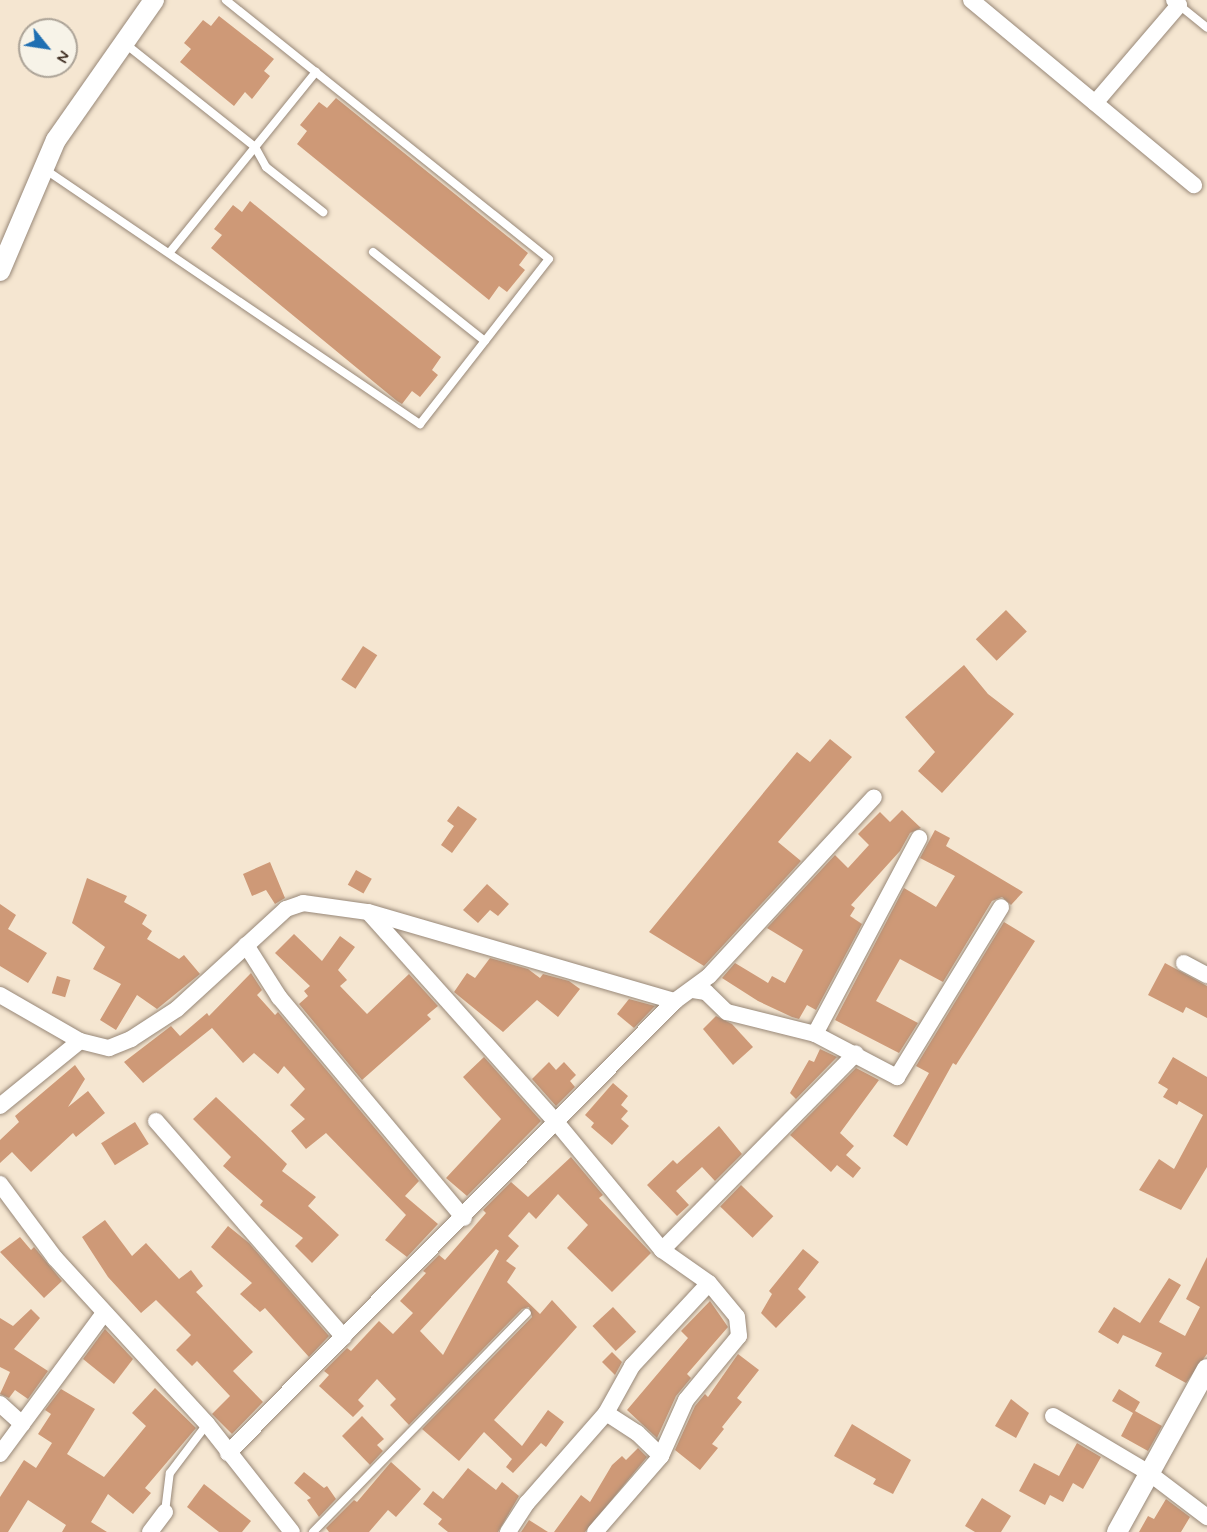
<!DOCTYPE html>
<style>
body{margin:0}
#map{position:relative;width:1207px;height:1532px;overflow:hidden;background:#f5e6d1;font-family:Mynerve,sans-serif}
div>[style]{position:absolute}
[style*='--x']{left:calc(var(--x)*1px);top:calc(var(--y)*1px);width:calc(var(--w)*1px);rotate:calc(var(--a)*1deg)}
.building>*{inset:0;background:#ce9977;transform-origin:0 0}
.roads{filter:drop-shadow(0 0 2px #988878) drop-shadow(0 0 2px #988878)}
.service>*{height:8px;margin:-4px;padding:0 4px;transform-origin:4px;border-radius:4px;background:#fff}
.minor>*{height:16px;margin:-8px;padding:0 8px;transform-origin:8px;border-radius:8px;background:#fff}
.tertiary>*{height:20px;margin:-10px;padding:0 10px;transform-origin:10px;border-radius:10px;background:#fff}
span{translate:-50% -50%;white-space:nowrap;text-align:center;line-height:1.15;-webkit-text-stroke:5px #f7f3e8;paint-order:stroke}
.north{position:absolute;left:18px;top:18px;width:60px;height:60px;box-sizing:border-box;background:#f7f3e8;border:2px solid #aca397;border-radius:50%;rotate:120deg;font-size:16px;font-weight:700;line-height:24px;text-align:center;color:#3b2a1e}
.north::after{content:'';display:block;margin:auto;width:21px;height:27px;background:#1f6fb2;clip-path:polygon(50% 0,100% 100%,50% 72%,0 100%)}
</style>
<div id="map">
<div class="building">
<i style="clip-path:polygon(219px 16px,274px 59px,264px 71px,270px 76px,252px 99px,245px 92px,234px 106px,180px 62px,191px 49px,184px 43px,203px 20px,211px 26px)"></i>
<i style="clip-path:polygon(336px 98px,528px 253px,519px 265px,525px 270px,507px 292px,499px 286px,489px 300px,297px 144px,307px 131px,300px 125px,319px 102px,327px 108px)"></i>
<i style="clip-path:polygon(250px 201px,441px 357px,432px 370px,438px 375px,420px 397px,412px 391px,402px 404px,397px 401px,211px 248px,222px 235px,214px 229px,233px 205px,242px 212px)"></i>
<i style="left:1006px;top:610px;width:30px;height:42px;rotate:46deg"></i>
<i style="left:363px;top:646px;width:17px;height:40px;rotate:33deg"></i>
<i style="clip-path:polygon(964px 665px,988px 694px,1014px 714px,942px 793px,918px 771px,935px 752px,905px 717px)"></i>
<i style="clip-path:polygon(830px 739px,852px 757px,778px 842px,801px 861px,704px 966px,649px 932px,797px 752px,810px 762px)"></i>
<i style="clip-path:polygon(458px 806px,477px 819px,452px 853px,441px 845px,454px 826px,447px 821px)"></i>
<i style="clip-path:polygon(902px 810px,921px 828px,910px 833px,900px 851px,851px 905px,855px 908px,850px 916px,862px 924px,816px 1010px,807px 1005px,799px 1019px,792px 1017px,758px 1001px,722px 978px,735px 963px,768px 983px,772px 976px,785px 983px,803px 950px,767px 928px,835px 855px,848px 868px,869px 845px,858px 834px,880px 812px,890px 822px)"></i>
<i style="clip-path:polygon(935px 830px,950px 838px,946px 846px,1023px 892px,1011px 905px,1002px 897px,992px 901px,943px 982px,900px 959px,876px 1001px,918px 1023px,899px 1053px,835px 1020px,904px 888px,936px 907px,955px 876px,920px 858px)"></i>
<i style="clip-path:polygon(270px 862px,285px 898px,275px 904px,266px 890px,252px 896px,243px 874px)"></i>
<i style="left:356px;top:870px;width:18px;height:17px;rotate:29deg"></i>
<i style="clip-path:polygon(87px 878px,127px 896px,124px 902px,147px 915px,142px 924px,152px 931px,147px 939px,179px 959px,184px 955px,200px 974px,157px 1009px,137px 995px,116px 1030px,100px 1020px,121px 984px,93px 969px,105px 947px,72px 923px)"></i>
<i style="clip-path:polygon(487px 884px,509px 904px,498px 916px,490px 910px,478px 923px,463px 910px)"></i>
<i style="clip-path:polygon(0 904px,16px 915px,8px 929px,47px 953px,28px 983px,0 966px)"></i>
<i style="clip-path:polygon(1004px 922px,1035px 941px,956px 1065px,953px 1063px,907px 1146px,893px 1136px,929px 1073px,916px 1066px)"></i>
<i style="clip-path:polygon(294px 934px,322px 961px,340px 936px,355px 947px,338px 970px,347px 980px,340px 986px,367px 1014px,409px 974px,438px 1006px,427px 1015px,431px 1019px,362px 1080px,299px 1004px,308px 996px,304px 991px,310px 986px,275px 953px)"></i>
<i style="clip-path:polygon(490px 958px,528px 969px,540px 978px,543px 974px,569px 981px,580px 989px,558px 1017px,537px 1000px,503px 1032px,454px 992px,467px 973px,475px 978px)"></i>
<i style="clip-path:polygon(1165px 963px,1207px 986px,1207px 1018px,1186px 1007px,1183px 1013px,1148px 995px)"></i>
<i style="clip-path:polygon(251px 973px,262px 990px,257px 995px,275px 1015px,278px 1012px,419px 1181px,405px 1196px,438px 1224px,407px 1257px,385px 1240px,406px 1215px,326px 1133px,306px 1149px,291px 1131px,305px 1119px,290px 1105px,305px 1089px,284px 1066px,278px 1074px,254px 1053px,243px 1063px,212px 1028px,143px 1083px,124px 1062px,171px 1026px,180px 1036px,207px 1013px,209px 1016px)"></i>
<i style="left:57px;top:976px;width:14px;height:18px;rotate:17deg"></i>
<i style="clip-path:polygon(629px 999px,655px 1006px,634px 1028px,617px 1014px)"></i>
<i style="clip-path:polygon(716px 1016px,732px 1024px,753px 1047px,733px 1065px,703px 1029px)"></i>
<i style="clip-path:polygon(820px 1049px,837px 1057px,796px 1099px,790px 1093px,809px 1060px,814px 1062px)"></i>
<i style="clip-path:polygon(484px 1057px,541px 1121px,467px 1196px,446px 1178px,501px 1119px,463px 1077px)"></i>
<i style="clip-path:polygon(1173px 1057px,1207px 1077px,1207px 1167px,1181px 1210px,1139px 1190px,1159px 1159px,1174px 1169px,1203px 1115px,1179px 1101px,1177px 1105px,1163px 1097px,1168px 1089px,1158px 1083px)"></i>
<i style="clip-path:polygon(549px 1062px,556px 1070px,564px 1062px,576px 1075px,570px 1081px,575px 1087px,556px 1106px,532px 1079px)"></i>
<i style="clip-path:polygon(75px 1065px,85px 1079px,68px 1107px,88px 1091px,105px 1113px,76px 1137px,73px 1133px,31px 1172px,12px 1152px,0 1163px,0 1140px,19px 1122px,15px 1116px)"></i>
<i style="clip-path:polygon(856px 1068px,879px 1080px,840px 1133px,854px 1146px,846px 1155px,861px 1168px,853px 1178px,837px 1165px,831px 1172px,790px 1135px)"></i>
<i style="clip-path:polygon(613px 1083px,628px 1096px,621px 1105px,628px 1111px,621px 1119px,629px 1126px,612px 1145px,591px 1127px,594px 1123px,585px 1115px)"></i>
<i style="clip-path:polygon(216px 1097px,287px 1164px,282px 1171px,316px 1197px,308px 1206px,339px 1235px,312px 1263px,295px 1246px,303px 1238px,260px 1205px,263px 1201px,223px 1166px,231px 1157px,193px 1119px)"></i>
<i style="left:135px;top:1122px;width:26px;height:40px;rotate:58deg"></i>
<i style="clip-path:polygon(719px 1126px,742px 1154px,715px 1181px,702px 1167px,676px 1191px,689px 1205px,677px 1216px,647px 1185px,673px 1160px,677px 1164px)"></i>
<i style="clip-path:polygon(evenodd,571px 1157px,603px 1195px,599px 1198px,651px 1253px,612px 1292px,567px 1248px,588px 1225px,558px 1194px,536px 1219px,529px 1212px,508px 1236px,519px 1246px,506px 1261px,516px 1268px,507px 1282px,540px 1314px,552px 1300px,577px 1327px,494px 1420px,522px 1446px,548px 1410px,564px 1422px,546px 1447px,541px 1443px,513px 1473px,506px 1467px,512px 1459px,484px 1432px,459px 1461px,422px 1429px,532px 1317px,529px 1307px,522px 1309px,409px 1425px,390px 1405px,396px 1399px,377px 1379px,358px 1400px,364px 1406px,353px 1417px,319px 1386px,329px 1375px,324px 1371px,347px 1348px,351px 1351px,379px 1321px,393px 1334px,413px 1313px,400px 1301px,426px 1273px,423px 1271px,439px 1255px,445px 1260px,486px 1213px,483px 1210px,511px 1182px,528px 1197px,571px 1157px,496px 1249px,499px 1251px,443px 1355px,420px 1331px,496px 1249px)"></i>
<i style="left:741px;top:1185px;width:45px;height:30px;rotate:44deg"></i>
<i style="clip-path:polygon(105px 1220px,132px 1256px,146px 1243px,179px 1279px,191px 1270px,203px 1286px,196px 1292px,253px 1352px,233px 1371px,263px 1402px,232px 1434px,212px 1414px,230px 1396px,197px 1361px,192px 1366px,176px 1350px,191px 1335px,156px 1300px,141px 1313px,108px 1277px,82px 1237px)"></i>
<i style="clip-path:polygon(228px 1226px,249px 1243px,329px 1336px,309px 1357px,265px 1308px,260px 1312px,240px 1294px,252px 1283px,211px 1247px)"></i>
<i style="clip-path:polygon(20px 1237px,31px 1250px,34px 1247px,62px 1281px,44px 1298px,0 1252px)"></i>
<i style="clip-path:polygon(803px 1249px,819px 1262px,798px 1289px,806px 1297px,776px 1328px,761px 1313px,772px 1294px,769px 1291px)"></i>
<i style="clip-path:polygon(1207px 1257px,1207px 1354px,1186px 1383px,1155px 1366px,1162px 1353px,1123px 1335px,1118px 1344px,1098px 1332px,1114px 1307px,1140px 1323px,1169px 1278px,1181px 1285px,1159px 1322px,1185px 1336px,1200px 1307px,1186px 1299px)"></i>
<i style="clip-path:polygon(710px 1301px,728px 1327px,687px 1374px,691px 1378px,676px 1396px,657px 1438px,627px 1410px,688px 1338px,681px 1331px)"></i>
<i style="left:613px;top:1307px;width:34px;height:28px;rotate:47deg"></i>
<i style="clip-path:polygon(31px 1309px,40px 1318px,14px 1349px,48px 1371px,28px 1399px,15px 1390px,9px 1398px,0 1394px,10px 1372px,0 1367px,0 1318px,13px 1326px)"></i>
<i style="clip-path:polygon(105px 1329px,133px 1359px,114px 1384px,83px 1359px)"></i>
<i style="clip-path:polygon(612px 1352px,622px 1362px,615px 1375px,602px 1362px)"></i>
<i style="clip-path:polygon(738px 1354px,759px 1370px,737px 1398px,742px 1402px,722px 1427px,724px 1429px,712px 1444px,718px 1448px,700px 1470px,675px 1450px,695px 1406px,705px 1394px,708px 1397px)"></i>
<i style="clip-path:polygon(155px 1388px,196px 1428px,145px 1488px,151px 1493px,133px 1514px,108px 1494px,91px 1522px,107px 1532px,62px 1532px,66px 1525px,28px 1500px,8px 1532px,0 1532px,0 1497px,24px 1460px,36px 1468px,52px 1443px,38px 1434px,51px 1414px,45px 1410px,61px 1389px,95px 1409px,67px 1454px,104px 1477px,146px 1426px,132px 1413px)"></i>
<i style="clip-path:polygon(1119px 1389px,1140px 1402px,1135px 1411px,1162px 1426px,1148px 1451px,1121px 1436px,1133px 1413px,1112px 1401px)"></i>
<i style="clip-path:polygon(1011px 1399px,1029px 1413px,1016px 1438px,995px 1426px)"></i>
<i style="clip-path:polygon(362px 1416px,384px 1439px,377px 1445px,383px 1451px,370px 1465px,342px 1436px)"></i>
<i style="clip-path:polygon(852px 1424px,911px 1460px,893px 1494px,873px 1484px,876px 1479px,834px 1456px)"></i>
<i style="clip-path:polygon(1077px 1443px,1101px 1457px,1083px 1489px,1073px 1483px,1063px 1502px,1050px 1495px,1045px 1505px,1019px 1491px,1034px 1463px,1059px 1476px)"></i>
<i style="clip-path:polygon(638px 1448px,647px 1457px,585px 1532px,554px 1532px,581px 1495px,590px 1502px,612px 1465px,622px 1456px,626px 1460px)"></i>
<i style="clip-path:polygon(391px 1462px,421px 1489px,396px 1517px,388px 1510px,369px 1532px,329px 1532px,326px 1528px,354px 1500px,357px 1502px)"></i>
<i style="clip-path:polygon(468px 1468px,496px 1490px,502px 1482px,519px 1496px,498px 1532px,448px 1532px,438px 1524px,442px 1519px,423px 1504px,433px 1491px,443px 1499px)"></i>
<i style="clip-path:polygon(304px 1472px,324px 1488px,327px 1486px,336px 1499px,319px 1517px,307px 1500px,311px 1498px,294px 1483px)"></i>
<i style="clip-path:polygon(204px 1484px,251px 1521px,242px 1532px,219px 1532px,187px 1507px)"></i>
<i style="clip-path:polygon(982px 1498px,1011px 1516px,1001px 1532px,975px 1532px,965px 1526px)"></i>
<i style="clip-path:polygon(1166px 1499px,1190px 1517px,1181px 1532px,1139px 1532px,1148px 1516px,1154px 1519px)"></i>
<i style="clip-path:polygon(529px 1520px,548px 1532px,521px 1532px)"></i>
</div>
<div class="roads">
<div class="service">
<i style="--x:1179;--y:5;--w:36;--a:39"></i>
<i style="--x:123;--y:42;--w:169;--a:38.5"></i>
<i style="--x:255;--y:147;--w:23;--a:61"></i>
<i style="--x:266;--y:167;--w:73;--a:38.3"></i>
<i style="--x:43;--y:168;--w:456;--a:34.2"></i>
<i style="--x:420;--y:424;--w:209;--a:-52"></i>
<i style="--x:549;--y:259;--w:414;--a:-141.3"></i>
<i style="--x:170;--y:252;--w:232;--a:-51"></i>
<i style="--x:373;--y:252;--w:143;--a:38.5"></i>
<i style="--x:165;--y:1512;--w:39;--a:-83"></i>
<i style="--x:170;--y:1473;--w:61;--a:-52.9"></i>
<i style="--x:313;--y:1532;--w:306;--a:-45.7"></i>
</div>
<div class="minor">
<i style="--x:971;--y:0;--w:290;--a:39.7"></i>
<i style="--x:1095;--y:103;--w:129;--a:-49.4"></i>
<i style="--x:1179;--y:5;--w:7;--a:-135"></i>
<i style="--x:369;--y:913;--w:282;--a:48.2"></i>
<i style="--x:557;--y:1123;--w:165;--a:50.4"></i>
<i style="--x:662;--y:1250;--w:57;--a:35.1"></i>
<i style="--x:709;--y:1283;--w:44;--a:50.5"></i>
<i style="--x:737;--y:1317;--w:19;--a:84"></i>
<i style="--x:739;--y:1336;--w:83;--a:129.6"></i>
<i style="--x:686;--y:1400;--w:61;--a:114.1"></i>
<i style="--x:246;--y:945;--w:62;--a:57.6"></i>
<i style="--x:279;--y:997;--w:288;--a:50.1"></i>
<i style="--x:1184;--y:963;--w:26;--a:28"></i>
<i style="--x:693;--y:990;--w:13;--a:9"></i>
<i style="--x:706;--y:992;--w:29;--a:44"></i>
<i style="--x:727;--y:1012;--w:91;--a:14"></i>
<i style="--x:815;--y:1034;--w:93;--a:27.7"></i>
<i style="--x:897;--y:1077;--w:199;--a:-58.5"></i>
<i style="--x:0;--y:995;--w:92;--a:29.9"></i>
<i style="--x:815;--y:1034;--w:222;--a:-62"></i>
<i style="--x:0;--y:1106;--w:103;--a:-39.1"></i>
<i style="--x:80;--y:1041;--w:30;--a:14"></i>
<i style="--x:109;--y:1048;--w:24;--a:-22"></i>
<i style="--x:131;--y:1039;--w:55;--a:-33.1"></i>
<i style="--x:177;--y:1009;--w:148;--a:-42.5"></i>
<i style="--x:286;--y:909;--w:18;--a:-19"></i>
<i style="--x:303;--y:903;--w:66;--a:7.9"></i>
<i style="--x:368;--y:912;--w:320;--a:16.2"></i>
<i style="--x:156;--y:1121;--w:286;--a:49"></i>
<i style="--x:0;--y:1184;--w:92;--a:53.4"></i>
<i style="--x:55;--y:1258;--w:225;--a:47.5"></i>
<i style="--x:207;--y:1424;--w:137;--a:51.8"></i>
<i style="--x:662;--y:1250;--w:276;--a:-45.4"></i>
<i style="--x:0;--y:1404;--w:30;--a:42"></i>
<i style="--x:1053;--y:1416;--w:112;--a:30.7"></i>
<i style="--x:1149;--y:1473;--w:73;--a:37.2"></i>
<i style="--x:228;--y:1453;--w:636;--a:-45.32"></i>
<i style="--x:675;--y:1001;--w:42;--a:-36.3"></i>
<i style="--x:709;--y:976;--w:243;--a:-47.3"></i>
<i style="--x:0;--y:1454;--w:175;--a:-53.6"></i>
<i style="--x:150;--y:1532;--w:25;--a:-53"></i>
<i style="--x:508;--y:1532;--w:35;--a:-57"></i>
<i style="--x:527;--y:1503;--w:120;--a:-48.7"></i>
<i style="--x:606;--y:1413;--w:54;--a:-61"></i>
<i style="--x:632;--y:1366;--w:113;--a:-47.1"></i>
<i style="--x:595;--y:1532;--w:101;--a:-49"></i>
<i style="--x:661;--y:1456;--w:33;--a:-136"></i>
<i style="--x:637;--y:1433;--w:37;--a:-147"></i>
</div>
<div class="tertiary">
<i style="--x:0;--y:271;--w:142;--a:-66.9"></i>
<i style="--x:56;--y:140;--w:171;--a:-55"></i>
<i style="--x:1117;--y:1532;--w:186;--a:-61.1"></i>
</div>
</div>
<div class="north">N</div>
</div>
